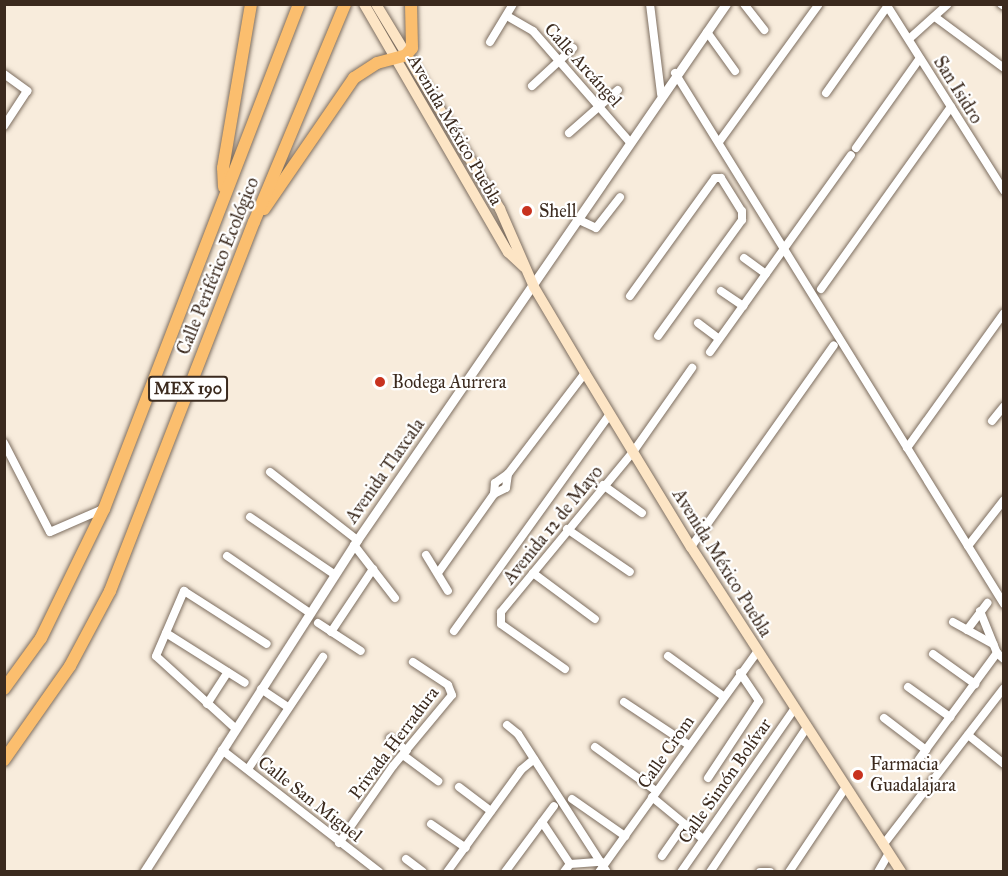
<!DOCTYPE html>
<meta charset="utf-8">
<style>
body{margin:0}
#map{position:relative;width:1008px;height:876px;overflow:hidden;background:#f8ecdc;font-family:"IM FELL Great Primer",serif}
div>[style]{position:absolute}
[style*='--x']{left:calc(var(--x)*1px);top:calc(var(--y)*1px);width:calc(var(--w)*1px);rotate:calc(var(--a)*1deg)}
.roads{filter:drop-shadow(0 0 2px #7d6e60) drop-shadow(0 0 2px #7d6e60)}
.minor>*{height:8px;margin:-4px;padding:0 4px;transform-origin:4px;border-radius:4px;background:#fff}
.tertiary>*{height:9px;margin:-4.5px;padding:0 4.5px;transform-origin:4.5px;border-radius:4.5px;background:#fff}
.secondary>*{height:10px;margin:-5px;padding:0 5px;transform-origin:5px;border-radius:5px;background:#fde5c5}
.trunk>*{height:12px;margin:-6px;padding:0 6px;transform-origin:6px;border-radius:6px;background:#fbbe6e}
.dots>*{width:16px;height:16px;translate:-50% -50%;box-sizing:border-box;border:3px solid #fff;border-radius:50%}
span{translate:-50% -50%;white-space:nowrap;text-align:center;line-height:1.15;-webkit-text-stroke:4.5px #fff;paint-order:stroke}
.shield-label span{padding:2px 4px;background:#fff;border:2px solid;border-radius:4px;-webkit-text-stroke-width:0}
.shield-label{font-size:16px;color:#3b2a1e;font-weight:700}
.street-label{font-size:18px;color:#3b2a1e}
.poi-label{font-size:18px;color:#3b2a1e}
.left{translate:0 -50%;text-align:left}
.frame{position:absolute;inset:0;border:6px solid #3b2a1e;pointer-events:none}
</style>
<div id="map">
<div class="roads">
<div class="minor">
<i style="--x:650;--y:4;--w:91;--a:83"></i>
<i style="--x:744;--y:4;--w:33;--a:52"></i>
<i style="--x:886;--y:4;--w:221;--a:57.7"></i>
<i style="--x:1001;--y:4;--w:4;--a:34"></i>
<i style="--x:507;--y:16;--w:30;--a:30"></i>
<i style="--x:533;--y:31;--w:147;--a:48.9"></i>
<i style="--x:935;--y:17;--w:86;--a:36.5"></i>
<i style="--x:707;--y:32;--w:48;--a:54.3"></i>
<i style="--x:909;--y:39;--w:52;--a:-41.9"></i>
<i style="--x:490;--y:42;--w:44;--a:-58.8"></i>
<i style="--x:675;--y:73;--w:625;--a:58.22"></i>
<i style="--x:4;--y:74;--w:29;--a:36"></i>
<i style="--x:27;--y:91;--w:42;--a:123.3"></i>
<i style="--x:532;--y:86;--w:56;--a:-42.8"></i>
<i style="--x:826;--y:93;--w:105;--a:-54.7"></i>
<i style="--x:569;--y:133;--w:65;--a:-41.3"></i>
<i style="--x:719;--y:142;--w:170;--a:-54.1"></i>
<i style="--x:856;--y:148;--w:110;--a:-54.6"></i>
<i style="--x:577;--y:219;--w:21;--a:25"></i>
<i style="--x:596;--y:228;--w:39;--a:-52"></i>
<i style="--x:744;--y:258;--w:27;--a:36"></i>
<i style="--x:821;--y:289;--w:224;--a:-54.5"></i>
<i style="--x:721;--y:291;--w:27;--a:34"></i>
<i style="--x:630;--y:296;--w:145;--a:-54.2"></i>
<i style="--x:715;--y:178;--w:6;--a:0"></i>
<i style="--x:721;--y:178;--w:39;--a:58"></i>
<i style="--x:742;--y:211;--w:9;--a:90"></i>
<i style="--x:742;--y:220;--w:143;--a:125.9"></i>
<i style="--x:698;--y:323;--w:26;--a:37"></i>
<i style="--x:710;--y:352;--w:242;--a:-54.4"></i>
<i style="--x:992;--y:421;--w:19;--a:-51"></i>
<i style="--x:4;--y:443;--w:100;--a:62.7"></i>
<i style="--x:50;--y:532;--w:58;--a:-23.5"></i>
<i style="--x:907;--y:448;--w:166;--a:-54.3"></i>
<i style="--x:270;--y:472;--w:110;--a:38"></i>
<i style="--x:603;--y:485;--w:48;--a:35.7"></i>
<i style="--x:494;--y:494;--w:11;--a:-85"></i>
<i style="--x:495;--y:483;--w:16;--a:-35"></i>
<i style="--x:508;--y:474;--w:127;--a:-52.7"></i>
<i style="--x:250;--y:517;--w:102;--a:34.2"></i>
<i style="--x:567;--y:529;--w:76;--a:34.3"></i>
<i style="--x:354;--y:545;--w:67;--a:52.3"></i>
<i style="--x:968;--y:546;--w:58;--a:-52"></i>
<i style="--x:691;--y:547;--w:247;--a:-54.7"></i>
<i style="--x:426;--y:555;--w:42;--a:58.6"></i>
<i style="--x:227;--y:556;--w:101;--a:34.5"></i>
<i style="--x:438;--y:573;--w:97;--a:-54.7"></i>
<i style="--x:494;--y:494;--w:13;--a:-27"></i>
<i style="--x:506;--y:488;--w:14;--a:-82"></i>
<i style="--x:533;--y:573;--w:77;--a:36.6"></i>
<i style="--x:980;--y:611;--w:45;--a:68"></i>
<i style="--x:997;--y:653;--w:9;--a:41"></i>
<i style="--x:953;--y:622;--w:46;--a:28.8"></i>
<i style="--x:318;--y:623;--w:51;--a:33.1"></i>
<i style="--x:967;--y:630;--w:34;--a:-53"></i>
<i style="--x:454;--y:631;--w:267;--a:-54.3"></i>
<i style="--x:331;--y:632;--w:76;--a:-56.3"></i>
<i style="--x:166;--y:633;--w:93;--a:32.3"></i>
<i style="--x:933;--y:654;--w:52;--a:35.5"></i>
<i style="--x:668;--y:656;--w:68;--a:36"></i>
<i style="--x:565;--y:669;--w:78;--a:-144.9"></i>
<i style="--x:501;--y:624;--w:12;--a:-90"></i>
<i style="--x:501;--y:612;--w:207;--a:-50.5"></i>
<i style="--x:633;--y:452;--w:103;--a:-54.9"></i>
<i style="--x:908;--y:687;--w:52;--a:35.5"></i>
<i style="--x:261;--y:689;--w:32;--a:34"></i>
<i style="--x:624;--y:702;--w:78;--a:33.5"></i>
<i style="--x:207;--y:704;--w:38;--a:-57"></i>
<i style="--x:884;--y:718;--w:53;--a:37.3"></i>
<i style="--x:507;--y:725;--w:14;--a:39"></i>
<i style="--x:518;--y:734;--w:164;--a:57.2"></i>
<i style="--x:236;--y:729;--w:108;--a:-137.6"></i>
<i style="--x:156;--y:656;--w:71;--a:-66.7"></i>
<i style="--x:184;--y:591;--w:98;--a:32.6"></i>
<i style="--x:968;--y:735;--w:46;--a:38.9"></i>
<i style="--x:390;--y:738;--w:21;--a:37"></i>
<i style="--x:595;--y:747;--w:75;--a:35.8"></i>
<i style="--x:222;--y:750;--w:199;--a:37.8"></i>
<i style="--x:403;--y:755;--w:44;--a:36.6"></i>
<i style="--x:919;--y:759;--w:132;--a:-53.7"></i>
<i style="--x:248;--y:769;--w:135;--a:-56.2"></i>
<i style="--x:708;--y:778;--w:92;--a:-56.5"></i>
<i style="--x:759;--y:701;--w:34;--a:-124"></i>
<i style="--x:459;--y:787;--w:40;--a:37"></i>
<i style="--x:652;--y:797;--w:66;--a:39.5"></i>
<i style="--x:572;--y:799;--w:65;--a:34.9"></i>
<i style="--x:542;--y:822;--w:50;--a:56.3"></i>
<i style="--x:431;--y:824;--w:42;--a:34.4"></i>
<i style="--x:339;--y:843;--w:94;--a:-55"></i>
<i style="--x:393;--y:766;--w:92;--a:-50.3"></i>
<i style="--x:452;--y:695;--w:11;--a:-112"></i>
<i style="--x:448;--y:685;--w:42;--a:-146.7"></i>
<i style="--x:883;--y:845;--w:198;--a:-52.4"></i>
<i style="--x:662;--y:856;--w:39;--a:-55"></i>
<i style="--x:406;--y:859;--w:21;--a:37"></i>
<i style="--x:447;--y:872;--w:126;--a:-54"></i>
<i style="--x:521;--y:770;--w:17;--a:-40"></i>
<i style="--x:505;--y:872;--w:82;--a:-53.4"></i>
<i style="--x:564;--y:872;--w:10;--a:-53"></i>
<i style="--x:570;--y:864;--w:31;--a:-4"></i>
<i style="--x:599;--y:872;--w:272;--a:-54.3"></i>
<i style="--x:681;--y:872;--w:200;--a:-55.2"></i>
<i style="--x:710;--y:872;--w:174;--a:-56.2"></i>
<i style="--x:760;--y:872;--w:10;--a:0"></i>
<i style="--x:789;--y:872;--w:102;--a:-56.2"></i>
<i style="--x:878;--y:872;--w:22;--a:-60"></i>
</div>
<div class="tertiary">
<i style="--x:144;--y:872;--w:394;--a:-57.3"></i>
<i style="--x:357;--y:540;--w:651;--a:-55.46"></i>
</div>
<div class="secondary">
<i style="--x:364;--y:4;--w:287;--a:59.9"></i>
<i style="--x:508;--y:252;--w:22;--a:43"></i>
<i style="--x:376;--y:4;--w:240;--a:58.8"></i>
<i style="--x:500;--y:209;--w:85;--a:66.4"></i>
<i style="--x:534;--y:287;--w:100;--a:59.3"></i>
<i style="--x:585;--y:373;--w:204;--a:58.7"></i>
<i style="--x:691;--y:547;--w:387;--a:57.1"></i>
</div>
<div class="trunk">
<i style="--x:224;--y:187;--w:19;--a:-93"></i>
<i style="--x:223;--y:168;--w:166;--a:-80.3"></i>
<i style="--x:264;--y:209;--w:159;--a:-55.5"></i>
<i style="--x:354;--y:78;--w:27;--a:-33"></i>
<i style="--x:377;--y:63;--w:30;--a:-15"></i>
<i style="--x:406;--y:55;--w:9;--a:-49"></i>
<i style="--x:412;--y:48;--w:44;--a:-91.3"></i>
<i style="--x:4;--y:689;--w:63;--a:-54"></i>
<i style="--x:41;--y:638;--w:144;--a:-64"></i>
<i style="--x:104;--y:509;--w:541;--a:-68.89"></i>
<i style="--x:4;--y:760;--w:115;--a:-54.9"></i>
<i style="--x:70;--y:666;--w:85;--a:-61.9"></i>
<i style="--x:110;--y:591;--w:396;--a:-68.7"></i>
<i style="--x:254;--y:222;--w:236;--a:-67.3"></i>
</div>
</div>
<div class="dots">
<i style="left:527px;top:211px;background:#c8321e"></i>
<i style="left:380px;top:382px;background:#c8321e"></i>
<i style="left:858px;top:775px;background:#c8321e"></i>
</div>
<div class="shield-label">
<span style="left:188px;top:389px">MEX 190</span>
</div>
<div class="street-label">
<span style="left:583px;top:65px;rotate:48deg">Calle Arcángel</span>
<span style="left:958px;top:90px;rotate:58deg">San Isidro</span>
<span style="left:455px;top:130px;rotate:60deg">Avenida México Puebla</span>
<span style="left:218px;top:266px;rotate:-68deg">Calle Periférico Ecológico</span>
<span style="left:385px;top:471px;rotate:-55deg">Avenida Tlaxcala</span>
<span style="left:553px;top:525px;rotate:-51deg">Avenida 12 de Mayo</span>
<span style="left:722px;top:563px;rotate:58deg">Avenida México Puebla</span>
<span style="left:394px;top:743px;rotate:-53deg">Privada Herradura</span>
<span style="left:666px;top:752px;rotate:-55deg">Calle Crom</span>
<span style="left:725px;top:781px;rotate:-55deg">Calle Simón Bolívar</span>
<span style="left:310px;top:799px;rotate:38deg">Calle San Miguel</span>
</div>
<div class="poi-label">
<span class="left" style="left:539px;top:211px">Shell</span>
<span class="left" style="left:392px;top:382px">Bodega Aurrera</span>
<span class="left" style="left:870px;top:775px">Farmacia<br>Guadalajara</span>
</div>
<div class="frame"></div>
</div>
